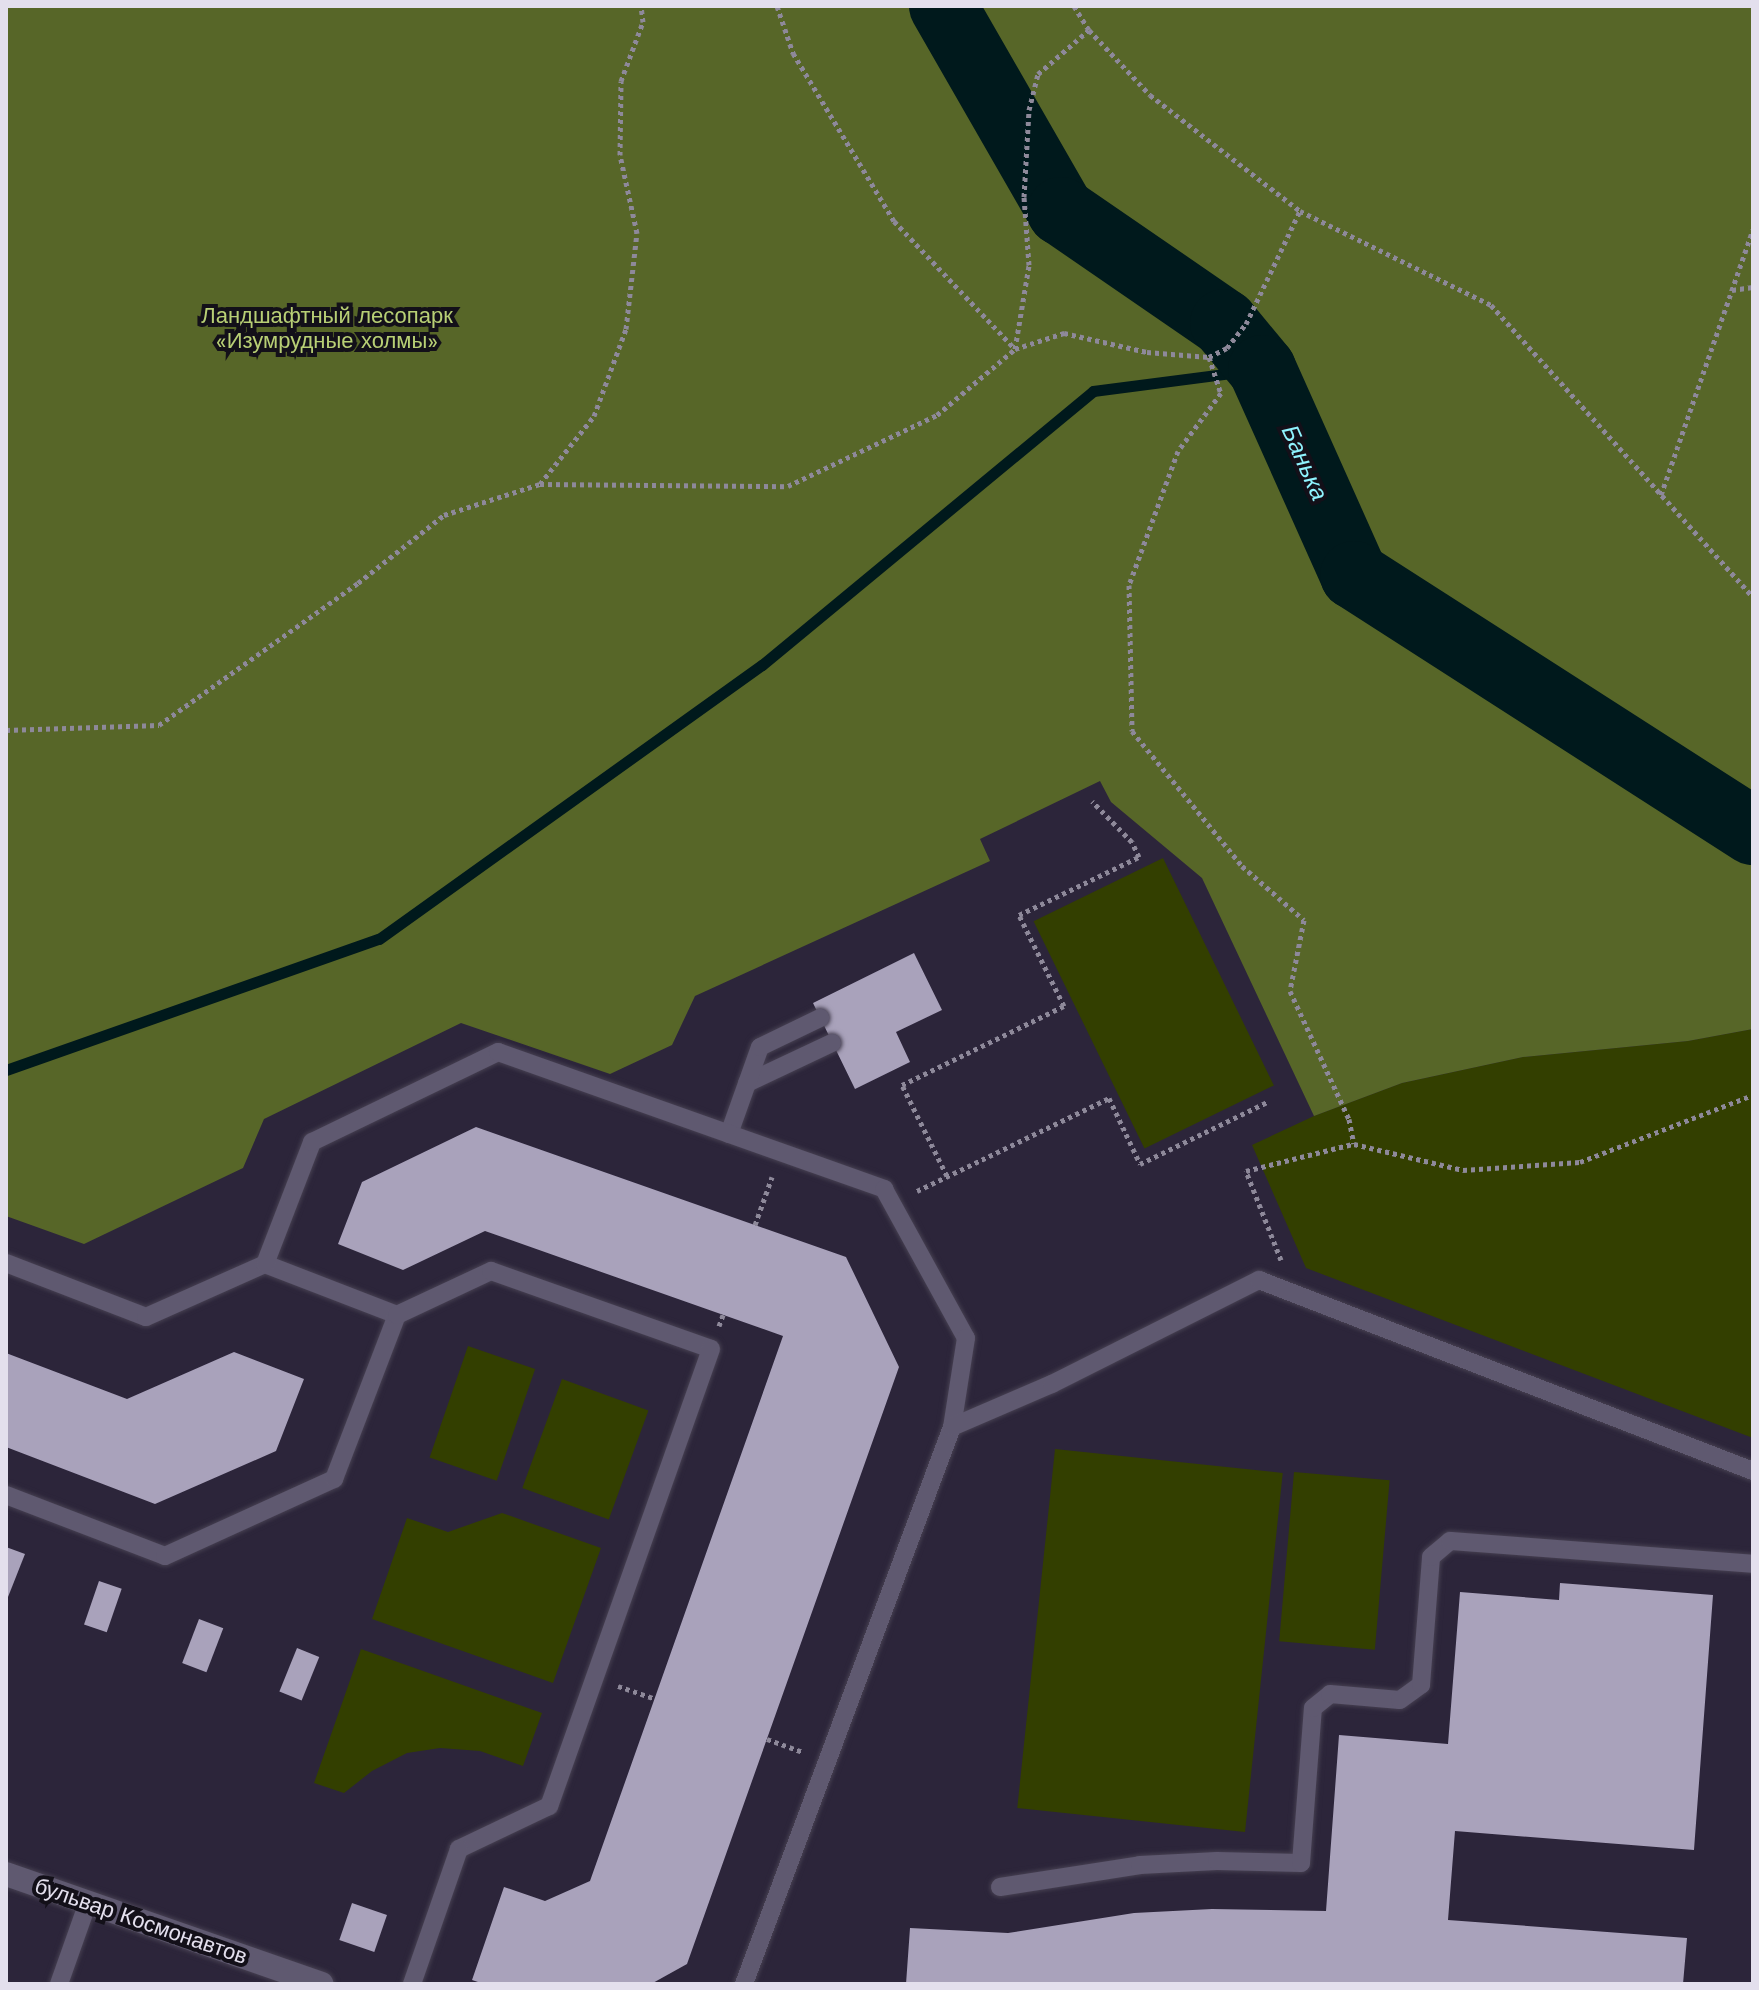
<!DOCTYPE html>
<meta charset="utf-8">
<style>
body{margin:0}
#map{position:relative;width:1759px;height:1990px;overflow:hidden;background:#2c253a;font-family:"Work Sans",sans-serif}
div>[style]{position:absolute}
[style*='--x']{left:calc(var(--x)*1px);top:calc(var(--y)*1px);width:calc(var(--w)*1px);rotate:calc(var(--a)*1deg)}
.green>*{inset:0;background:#333f00;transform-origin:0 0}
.forest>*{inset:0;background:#576628}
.stream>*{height:11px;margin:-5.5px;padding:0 5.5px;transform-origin:5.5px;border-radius:5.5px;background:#00191c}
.river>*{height:68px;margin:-34px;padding:0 34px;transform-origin:34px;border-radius:34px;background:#00191c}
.building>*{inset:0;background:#a9a2bb;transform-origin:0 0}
.path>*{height:5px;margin-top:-2.5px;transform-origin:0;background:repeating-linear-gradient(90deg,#8e899a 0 4px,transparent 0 8px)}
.roads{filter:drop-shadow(0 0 2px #464051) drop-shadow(0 0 2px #464051)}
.lane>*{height:18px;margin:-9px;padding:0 9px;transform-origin:9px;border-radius:9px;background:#5f5970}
.street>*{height:24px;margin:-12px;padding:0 12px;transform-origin:12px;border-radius:12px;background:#5f5970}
span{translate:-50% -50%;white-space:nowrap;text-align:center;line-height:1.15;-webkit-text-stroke:8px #131019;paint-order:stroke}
.park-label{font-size:22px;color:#b8cf75}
.street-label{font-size:22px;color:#e3dfed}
.water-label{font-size:24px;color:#8ff3fe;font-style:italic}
.frame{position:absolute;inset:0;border:8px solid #e3dfed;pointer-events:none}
</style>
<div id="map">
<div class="green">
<i style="left:1163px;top:858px;width:253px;height:144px;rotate:64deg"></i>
<i style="clip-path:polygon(1753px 1029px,1753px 1438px,1306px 1268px,1252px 1145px,1314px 1116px,1402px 1083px,1523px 1057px,1688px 1041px)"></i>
<i style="left:468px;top:1346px;width:71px;height:118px;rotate:19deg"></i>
<i style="left:562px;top:1379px;width:92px;height:116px;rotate:20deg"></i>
<i style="left:1055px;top:1449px;width:229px;height:361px;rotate:6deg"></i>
<i style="left:1294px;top:1472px;width:96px;height:170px;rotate:5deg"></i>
<i style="clip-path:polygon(502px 1513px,601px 1548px,553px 1683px,372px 1619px,407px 1518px,448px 1532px)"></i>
<i style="clip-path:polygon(361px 1649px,542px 1713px,523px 1766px,480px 1751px,440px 1748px,407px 1753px,372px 1771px,344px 1793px,314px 1783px)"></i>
</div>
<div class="forest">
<i style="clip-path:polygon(6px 6px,1753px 6px,1753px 1029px,1688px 1041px,1523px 1057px,1402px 1083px,1314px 1116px,1202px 878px,1111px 802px,1100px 781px,980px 839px,990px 861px,695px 996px,672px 1045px,610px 1074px,461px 1023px,264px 1119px,243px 1168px,84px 1244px,6px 1216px)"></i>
</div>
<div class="stream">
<i style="--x:6;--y:1070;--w:395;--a:-19.4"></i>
<i style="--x:379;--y:939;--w:471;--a:-35.6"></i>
<i style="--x:762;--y:665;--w:430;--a:-39.6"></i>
<i style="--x:1093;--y:391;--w:170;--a:-7.4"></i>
</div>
<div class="river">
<i style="--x:943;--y:6;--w:237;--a:60.1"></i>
<i style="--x:1061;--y:211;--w:198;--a:34.5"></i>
<i style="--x:1224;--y:323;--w:60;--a:50.4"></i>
<i style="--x:1262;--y:369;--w:226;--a:65.9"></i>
<i style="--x:1354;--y:575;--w:474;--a:32.7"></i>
</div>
<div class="building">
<i style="clip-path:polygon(914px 953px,942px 1010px,896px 1032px,910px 1062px,855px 1089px,813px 1003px)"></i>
<i style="clip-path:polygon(476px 1127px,846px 1257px,899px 1367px,687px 1964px,651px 1984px,484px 1984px,472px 1980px,504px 1887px,545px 1901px,590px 1881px,783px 1336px,485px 1231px,403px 1270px,338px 1244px,362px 1182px)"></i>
<i style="clip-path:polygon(234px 1352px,304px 1379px,276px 1451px,155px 1504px,6px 1447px,6px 1353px,127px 1399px)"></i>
<i style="clip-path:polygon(6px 1547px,25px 1554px,8px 1597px,6px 1597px)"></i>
<i style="left:99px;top:1581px;width:24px;height:46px;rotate:19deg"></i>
<i style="clip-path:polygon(1560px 1583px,1713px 1595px,1694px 1850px,1455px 1831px,1448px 1920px,1687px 1938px,1683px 1984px,906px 1984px,910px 1928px,1008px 1933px,1134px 1913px,1212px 1909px,1326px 1911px,1339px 1735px,1448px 1744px,1460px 1592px,1559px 1600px)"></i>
<i style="left:199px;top:1619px;width:26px;height:47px;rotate:21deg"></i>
<i style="left:297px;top:1648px;width:24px;height:47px;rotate:22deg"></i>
<i style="left:352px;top:1903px;width:37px;height:39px;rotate:19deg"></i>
</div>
<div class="path">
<i style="--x:777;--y:6;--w:50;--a:71.2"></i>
<i style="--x:793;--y:53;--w:196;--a:59"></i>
<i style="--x:894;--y:221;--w:176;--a:46.6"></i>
<i style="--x:1074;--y:6;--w:28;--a:58"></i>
<i style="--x:1089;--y:30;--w:89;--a:46.8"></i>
<i style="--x:1150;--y:95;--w:190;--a:37.7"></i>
<i style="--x:1300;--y:211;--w:213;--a:26.2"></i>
<i style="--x:1491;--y:305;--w:392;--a:48.1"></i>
<i style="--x:1732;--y:290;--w:21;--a:-8"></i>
<i style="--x:1015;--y:349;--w:85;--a:-80.5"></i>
<i style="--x:1029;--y:265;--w:68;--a:-94.2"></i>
<i style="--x:1024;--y:197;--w:87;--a:-86.7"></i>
<i style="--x:1029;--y:110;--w:37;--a:-76"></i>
<i style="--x:1038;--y:74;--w:67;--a:-40.8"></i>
<i style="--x:1209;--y:357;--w:38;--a:72"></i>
<i style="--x:1221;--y:393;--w:72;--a:126.6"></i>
<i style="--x:1178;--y:451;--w:143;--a:110.1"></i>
<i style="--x:1129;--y:585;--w:146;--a:88.8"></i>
<i style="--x:1132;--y:731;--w:174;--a:50.8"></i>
<i style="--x:1242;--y:866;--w:82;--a:41.1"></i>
<i style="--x:1304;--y:920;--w:72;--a:101.2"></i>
<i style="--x:1290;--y:991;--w:141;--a:65.3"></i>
<i style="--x:1349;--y:1119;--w:25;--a:79"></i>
<i style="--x:1354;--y:1144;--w:112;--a:13.4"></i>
<i style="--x:1463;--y:1170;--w:117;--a:-3.9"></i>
<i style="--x:1580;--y:1162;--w:186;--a:-21.2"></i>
<i style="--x:540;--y:484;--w:87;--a:-51.5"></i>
<i style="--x:594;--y:416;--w:93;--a:-69.8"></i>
<i style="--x:626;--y:329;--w:97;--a:-83.5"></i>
<i style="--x:637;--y:233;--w:80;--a:-102.3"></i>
<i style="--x:620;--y:155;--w:74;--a:-89.2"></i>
<i style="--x:621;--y:81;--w:63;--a:-69.6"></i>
<i style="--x:643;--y:22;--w:16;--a:-97"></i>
<i style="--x:1661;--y:495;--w:281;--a:-70.9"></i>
<i style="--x:6;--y:730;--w:153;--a:-1.9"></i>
<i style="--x:159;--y:725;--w:244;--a:-35.5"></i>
<i style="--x:358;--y:583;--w:110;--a:-38.3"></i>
<i style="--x:444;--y:515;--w:101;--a:-17.9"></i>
<i style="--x:540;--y:484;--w:248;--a:0.5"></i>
<i style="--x:788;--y:486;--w:165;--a:-25.5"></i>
<i style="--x:937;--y:415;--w:102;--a:-40.2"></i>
<i style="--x:1015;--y:349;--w:52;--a:-18.1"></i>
<i style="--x:1064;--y:333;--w:85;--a:12.9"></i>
<i style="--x:1147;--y:352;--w:62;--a:4.6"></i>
<i style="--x:1209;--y:357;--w:20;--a:-27"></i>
<i style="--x:1227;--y:348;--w:31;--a:-52"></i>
<i style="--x:1246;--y:324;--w:125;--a:-64.5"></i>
<i style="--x:947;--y:1176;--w:102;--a:-116.3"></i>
<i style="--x:902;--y:1085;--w:180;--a:-26"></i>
<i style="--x:1064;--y:1006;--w:102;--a:-116.3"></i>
<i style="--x:1019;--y:915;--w:133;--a:-25.8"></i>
<i style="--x:1139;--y:857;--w:17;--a:-115"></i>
<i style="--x:1132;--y:842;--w:57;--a:-134.3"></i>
<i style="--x:917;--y:1191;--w:213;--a:-25.8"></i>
<i style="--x:1109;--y:1098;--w:73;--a:64.8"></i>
<i style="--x:1140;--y:1164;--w:141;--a:-26"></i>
<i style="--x:755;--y:1225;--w:51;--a:-70.5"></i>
<i style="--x:1281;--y:1260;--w:96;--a:-111.5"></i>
<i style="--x:1246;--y:1171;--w:110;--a:-14.2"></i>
<i style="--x:719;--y:1326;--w:12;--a:-70"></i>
<i style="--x:618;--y:1686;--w:39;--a:19"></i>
<i style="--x:767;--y:1739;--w:37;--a:20"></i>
</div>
<div class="roads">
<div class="lane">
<i style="--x:747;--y:1083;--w:94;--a:-25.2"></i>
<i style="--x:729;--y:1134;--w:92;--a:-70.4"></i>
<i style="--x:760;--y:1047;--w:67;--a:-25.8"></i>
<i style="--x:6;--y:1263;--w:150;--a:21.1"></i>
<i style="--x:146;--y:1317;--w:130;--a:-24"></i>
<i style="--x:265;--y:1264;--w:142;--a:21.1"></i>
<i style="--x:265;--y:1264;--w:131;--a:-68.9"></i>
<i style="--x:312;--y:1142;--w:207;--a:-25.8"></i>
<i style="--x:498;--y:1052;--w:410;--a:19.5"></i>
<i style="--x:884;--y:1189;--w:170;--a:61.2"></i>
<i style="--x:966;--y:1338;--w:90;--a:98.9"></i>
<i style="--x:952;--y:1427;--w:595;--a:110.48"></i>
<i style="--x:952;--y:1427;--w:109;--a:-23.3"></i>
<i style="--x:1052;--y:1384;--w:232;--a:-26.7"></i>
<i style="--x:1259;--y:1280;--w:530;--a:21.14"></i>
<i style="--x:6;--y:1495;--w:170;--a:21"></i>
<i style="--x:165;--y:1556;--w:186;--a:-24.5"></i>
<i style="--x:334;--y:1479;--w:176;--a:-69"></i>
<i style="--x:397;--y:1315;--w:104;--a:-25.1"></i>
<i style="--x:491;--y:1271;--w:233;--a:19.5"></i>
<i style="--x:711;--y:1349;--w:485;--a:109.5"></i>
<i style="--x:549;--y:1806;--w:100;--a:154.5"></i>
<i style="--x:459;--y:1849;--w:143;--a:109.2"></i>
<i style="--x:1000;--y:1887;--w:142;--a:-8.9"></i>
<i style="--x:1140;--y:1865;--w:77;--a:-3"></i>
<i style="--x:1217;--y:1861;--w:84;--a:1.4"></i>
<i style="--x:1301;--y:1863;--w:155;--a:-85.6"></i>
<i style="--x:1313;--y:1708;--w:22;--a:-39"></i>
<i style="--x:1330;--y:1694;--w:70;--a:4.9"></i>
<i style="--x:1400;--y:1700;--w:26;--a:-36"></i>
<i style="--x:1421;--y:1685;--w:128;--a:-85.5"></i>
<i style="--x:1431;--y:1557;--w:25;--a:-40"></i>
<i style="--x:1450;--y:1541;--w:304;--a:4.3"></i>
<i style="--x:59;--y:1984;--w:87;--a:-70.5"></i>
</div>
<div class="street">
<i style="--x:6;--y:1874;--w:334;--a:19.2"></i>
</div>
</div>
<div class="park-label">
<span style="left:327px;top:328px">Ландшафтный лесопарк<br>«Изумрудные холмы»</span>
</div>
<div class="street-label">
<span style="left:141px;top:1921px;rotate:19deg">бульвар Космонавтов</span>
</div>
<div class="water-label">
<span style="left:1304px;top:463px;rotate:66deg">Банька</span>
</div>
<div class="frame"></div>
</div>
